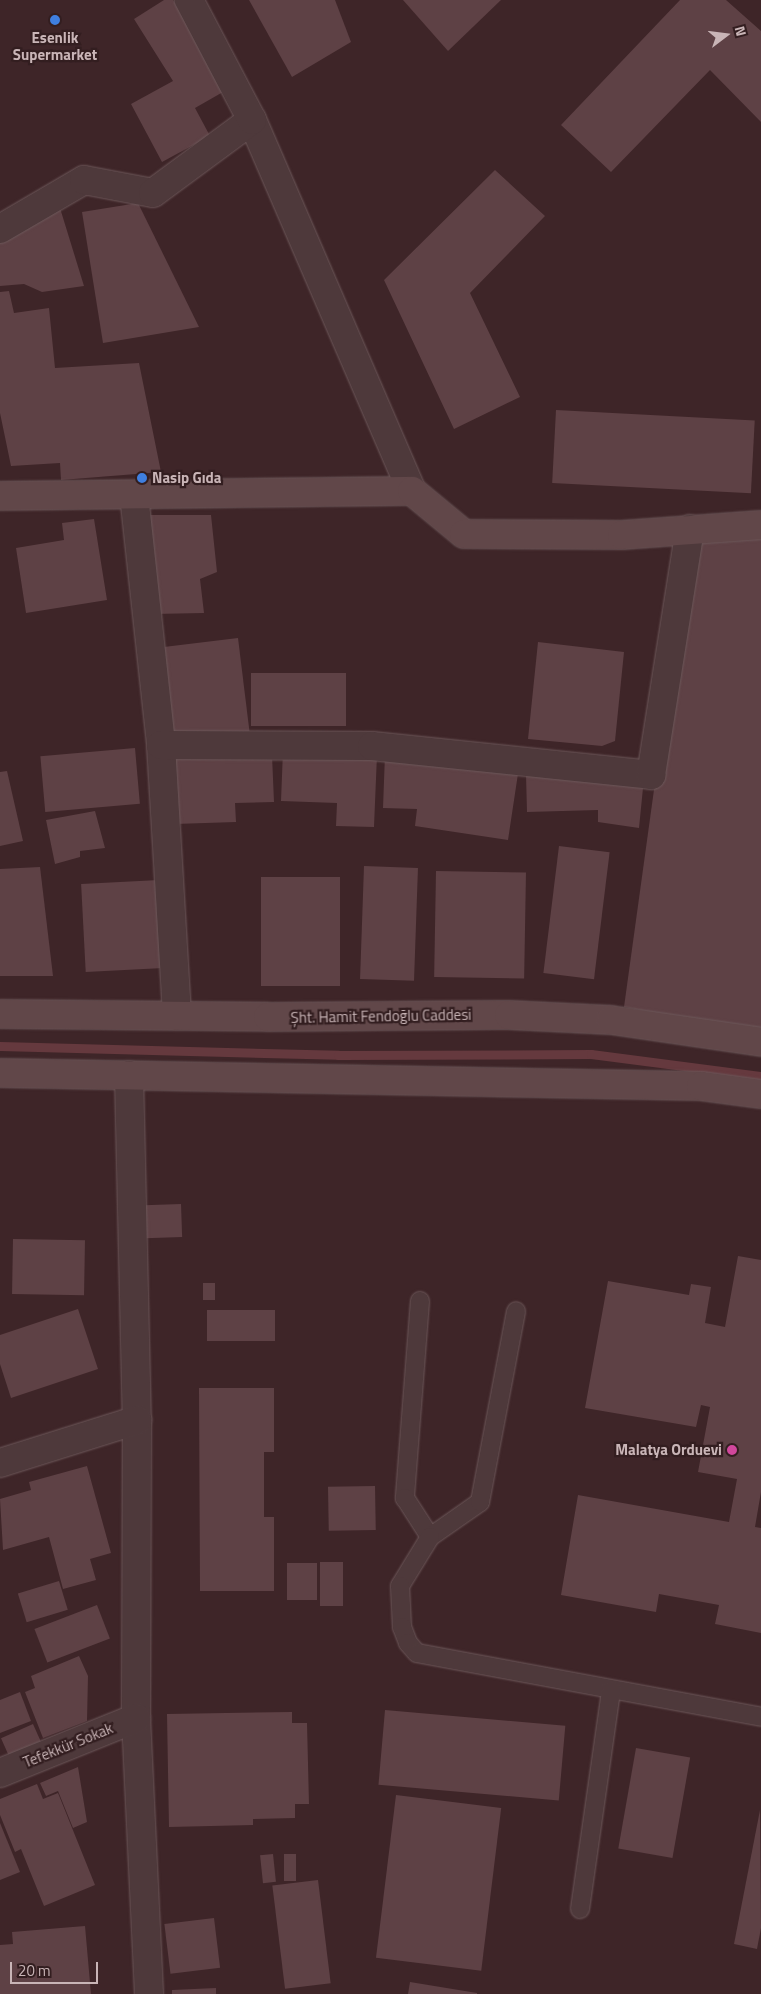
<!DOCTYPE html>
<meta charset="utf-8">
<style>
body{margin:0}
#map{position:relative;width:761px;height:1994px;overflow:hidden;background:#3e2528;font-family:"Titillium Web",sans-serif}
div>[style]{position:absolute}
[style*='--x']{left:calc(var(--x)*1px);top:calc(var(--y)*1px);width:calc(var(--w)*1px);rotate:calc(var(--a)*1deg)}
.stream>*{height:9px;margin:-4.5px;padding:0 4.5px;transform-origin:4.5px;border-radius:4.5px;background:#65393e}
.building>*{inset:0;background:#5e4145;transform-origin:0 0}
.roads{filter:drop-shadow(0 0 1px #6c5759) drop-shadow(0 0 1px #6c5759)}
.lane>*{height:18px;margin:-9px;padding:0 9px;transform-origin:9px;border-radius:9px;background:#4e393b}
.street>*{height:28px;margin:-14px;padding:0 14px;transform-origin:14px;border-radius:14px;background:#4e393b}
.secondary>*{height:28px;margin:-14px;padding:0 14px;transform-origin:14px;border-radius:14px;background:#614749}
.dots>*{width:14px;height:14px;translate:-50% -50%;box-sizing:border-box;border:2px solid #331e20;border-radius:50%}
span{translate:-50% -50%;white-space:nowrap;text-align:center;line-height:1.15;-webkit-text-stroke:4.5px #331e20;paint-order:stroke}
.poi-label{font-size:15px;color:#c9b5b7;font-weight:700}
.left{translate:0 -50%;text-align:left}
.right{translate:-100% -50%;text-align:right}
.street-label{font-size:15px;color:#c9b5b7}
.north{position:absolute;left:701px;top:10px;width:50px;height:50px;-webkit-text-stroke:4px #331e20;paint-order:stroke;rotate:75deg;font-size:14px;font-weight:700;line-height:20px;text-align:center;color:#c9b5b7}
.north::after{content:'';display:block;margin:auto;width:18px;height:22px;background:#c9b5b7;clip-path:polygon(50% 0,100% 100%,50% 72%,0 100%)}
.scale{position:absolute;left:10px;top:1962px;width:88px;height:22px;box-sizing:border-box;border:2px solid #c9b5b7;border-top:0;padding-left:6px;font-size:15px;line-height:18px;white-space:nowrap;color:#c9b5b7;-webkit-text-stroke:4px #331e20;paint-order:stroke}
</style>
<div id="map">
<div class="stream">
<i style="--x:0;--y:1046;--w:338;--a:1.5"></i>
<i style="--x:338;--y:1055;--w:253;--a:-0.2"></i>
<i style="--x:591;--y:1054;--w:171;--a:7.4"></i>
</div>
<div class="building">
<i style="clip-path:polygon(164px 0,173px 0,230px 88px,195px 108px,210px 136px,162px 162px,131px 104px,173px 81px,134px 19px)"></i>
<i style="clip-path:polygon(249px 0,335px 0,351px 42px,292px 77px)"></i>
<i style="clip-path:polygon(403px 0,501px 0,448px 51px)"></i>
<i style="clip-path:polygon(680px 0,726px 0,761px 31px,761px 122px,710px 70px,611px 172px,561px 125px)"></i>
<i style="clip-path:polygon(495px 170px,545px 216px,470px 293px,520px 397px,454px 429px,384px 280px)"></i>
<i style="clip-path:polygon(138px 203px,199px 327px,103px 343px,82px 212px)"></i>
<i style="clip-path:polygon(60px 208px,84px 286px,42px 292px,24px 284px,0 286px,0 241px)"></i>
<i style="clip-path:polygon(9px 291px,14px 313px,49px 308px,55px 368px,139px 363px,161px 472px,61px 480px,60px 463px,11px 466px,0 413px,0 292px)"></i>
<i style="left:556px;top:410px;width:199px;height:73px;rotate:3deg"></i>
<i style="clip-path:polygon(144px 515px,211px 515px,217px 572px,200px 579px,204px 613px,153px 614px)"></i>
<i style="clip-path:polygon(94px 519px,107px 600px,26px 613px,16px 548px,64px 540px,62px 523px)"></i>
<i style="clip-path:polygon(690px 529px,761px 535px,761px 1032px,624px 1007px)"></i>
<i style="left:238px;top:638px;width:94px;height:81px;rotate:83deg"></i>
<i style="clip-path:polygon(538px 642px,624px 652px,615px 741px,602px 746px,528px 739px)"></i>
<i style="left:251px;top:673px;width:95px;height:53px"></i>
<i style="left:135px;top:748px;width:56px;height:95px;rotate:85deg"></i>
<i style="clip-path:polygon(283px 750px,377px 755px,374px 827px,336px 826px,337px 803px,281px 801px)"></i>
<i style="clip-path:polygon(385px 754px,519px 767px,508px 840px,415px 826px,417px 809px,383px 808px)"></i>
<i style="clip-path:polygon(272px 755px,274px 802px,235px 803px,236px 822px,175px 824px,173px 758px)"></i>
<i style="clip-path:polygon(7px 771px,23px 841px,0 846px,0 772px)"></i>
<i style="clip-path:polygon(526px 775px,643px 788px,639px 828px,598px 822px,598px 810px,527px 812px)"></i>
<i style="clip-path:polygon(95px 811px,105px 848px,80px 851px,80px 857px,55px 864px,46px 820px)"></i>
<i style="left:559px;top:846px;width:51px;height:128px;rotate:7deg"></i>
<i style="left:364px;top:866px;width:54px;height:113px;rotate:2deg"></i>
<i style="clip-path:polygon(40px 867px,53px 976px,0 976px,0 869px)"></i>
<i style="left:436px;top:871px;width:90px;height:106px;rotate:1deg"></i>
<i style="left:261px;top:877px;width:79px;height:109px"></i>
<i style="left:159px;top:880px;width:88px;height:78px;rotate:87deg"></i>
<i style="left:181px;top:1204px;width:33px;height:37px;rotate:88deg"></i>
<i style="left:13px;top:1239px;width:72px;height:55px;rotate:1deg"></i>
<i style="clip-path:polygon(738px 1256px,761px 1260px,761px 1492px,755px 1527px,761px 1528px,761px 1633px,715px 1624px,719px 1605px,659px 1594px,656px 1612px,561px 1595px,578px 1495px,729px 1522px,737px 1479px,698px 1472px,710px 1407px,701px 1405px,696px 1427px,585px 1408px,608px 1281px,689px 1295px,691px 1284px,711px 1287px,705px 1323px,725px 1327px)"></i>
<i style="left:203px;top:1283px;width:12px;height:17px"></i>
<i style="clip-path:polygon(78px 1309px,98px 1369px,11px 1398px,0 1364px,0 1335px)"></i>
<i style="left:207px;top:1310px;width:68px;height:31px"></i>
<i style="clip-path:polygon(199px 1388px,274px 1388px,274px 1452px,264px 1452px,264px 1517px,274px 1517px,274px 1591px,200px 1591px)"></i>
<i style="clip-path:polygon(87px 1466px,111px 1553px,90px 1559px,96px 1580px,63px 1589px,49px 1537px,3px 1550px,0 1499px,31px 1490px,29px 1482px)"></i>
<i style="left:375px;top:1486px;width:44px;height:47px;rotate:89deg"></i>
<i style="left:320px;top:1562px;width:23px;height:44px"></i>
<i style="left:287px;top:1563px;width:30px;height:37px"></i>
<i style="left:59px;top:1581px;width:30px;height:43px;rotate:73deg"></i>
<i style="left:97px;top:1605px;width:36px;height:67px;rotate:69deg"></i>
<i style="clip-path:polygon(79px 1656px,88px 1676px,87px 1721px,43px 1738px,25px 1692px,35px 1688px,31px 1676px)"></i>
<i style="clip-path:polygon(20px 1692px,31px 1721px,0 1733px,0 1700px)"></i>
<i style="left:385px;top:1710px;width:181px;height:75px;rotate:5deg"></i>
<i style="clip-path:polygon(292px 1712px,292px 1723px,307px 1723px,309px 1804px,295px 1804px,295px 1818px,253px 1819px,253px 1825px,169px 1827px,167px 1714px)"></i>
<i style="left:33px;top:1724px;width:20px;height:35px;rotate:66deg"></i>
<i style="left:636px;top:1748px;width:55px;height:102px;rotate:10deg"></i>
<i style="clip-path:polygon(78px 1767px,87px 1822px,73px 1828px,58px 1791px,46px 1796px,40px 1783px)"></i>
<i style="clip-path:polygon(37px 1784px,43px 1799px,58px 1793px,95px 1885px,44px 1906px,21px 1849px,15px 1852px,0 1815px,0 1799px)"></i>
<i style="left:396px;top:1795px;width:106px;height:164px;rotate:7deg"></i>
<i style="clip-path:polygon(760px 1810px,761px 1928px,757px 1949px,734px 1944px)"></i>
<i style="clip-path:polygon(0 1823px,20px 1872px,0 1880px)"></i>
<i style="left:273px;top:1854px;width:28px;height:13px;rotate:84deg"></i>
<i style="left:284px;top:1854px;width:12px;height:27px"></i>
<i style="left:318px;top:1880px;width:104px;height:46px;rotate:83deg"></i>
<i style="left:214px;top:1918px;width:50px;height:50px;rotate:83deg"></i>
<i style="clip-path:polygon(85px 1926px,91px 1994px,0 1994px,0 1945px,13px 1944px,12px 1932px)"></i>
<i style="clip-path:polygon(410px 1982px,477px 1993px,477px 1994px,408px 1994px)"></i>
<i style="clip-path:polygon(216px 1988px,216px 1994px,172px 1994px,172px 1990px)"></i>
</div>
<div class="roads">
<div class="lane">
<i style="--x:420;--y:1301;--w:198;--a:94.4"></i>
<i style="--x:405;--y:1498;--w:46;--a:57.3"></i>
<i style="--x:430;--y:1537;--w:61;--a:-35"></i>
<i style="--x:480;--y:1502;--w:194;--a:-79.3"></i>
<i style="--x:430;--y:1537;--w:57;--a:121.5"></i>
<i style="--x:400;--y:1586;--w:41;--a:87.2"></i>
<i style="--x:402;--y:1627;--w:17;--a:69"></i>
<i style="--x:408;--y:1643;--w:13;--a:48"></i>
<i style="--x:417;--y:1653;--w:350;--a:10.5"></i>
<i style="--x:580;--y:1909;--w:221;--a:-81.9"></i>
</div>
<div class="street">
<i style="--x:252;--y:120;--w:404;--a:66.7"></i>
<i style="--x:0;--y:229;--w:97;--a:-30.3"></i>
<i style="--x:84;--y:180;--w:70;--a:10.7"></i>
<i style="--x:153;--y:193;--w:123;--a:-36.4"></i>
<i style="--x:252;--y:120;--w:136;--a:-117.7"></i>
<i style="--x:134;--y:495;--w:251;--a:83.8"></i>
<i style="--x:161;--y:745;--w:271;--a:86.6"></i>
<i style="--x:161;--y:745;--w:211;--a:0.3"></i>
<i style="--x:372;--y:746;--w:281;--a:5.9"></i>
<i style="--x:651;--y:775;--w:249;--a:-81"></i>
<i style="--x:129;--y:1075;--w:345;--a:88.7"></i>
<i style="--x:137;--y:1420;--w:298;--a:90.2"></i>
<i style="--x:136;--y:1718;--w:276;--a:87.3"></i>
<i style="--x:0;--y:1463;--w:144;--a:-17.4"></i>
<i style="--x:0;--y:1773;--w:147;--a:-22"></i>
</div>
<div class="secondary">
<i style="--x:0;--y:496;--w:412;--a:-0.7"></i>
<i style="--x:412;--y:491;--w:67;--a:39.6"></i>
<i style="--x:464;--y:534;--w:158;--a:0.4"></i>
<i style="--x:622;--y:535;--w:139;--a:-4.1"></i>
<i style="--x:0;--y:1014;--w:268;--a:0.6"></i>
<i style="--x:268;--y:1017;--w:241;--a:-0.5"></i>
<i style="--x:509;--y:1015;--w:102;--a:2.8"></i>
<i style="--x:611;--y:1020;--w:152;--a:8.3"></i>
<i style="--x:0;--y:1073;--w:701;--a:1.06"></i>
<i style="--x:701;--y:1086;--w:61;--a:7.6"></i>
</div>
</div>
<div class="dots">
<i style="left:55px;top:20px;background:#3f7fe0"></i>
<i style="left:142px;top:478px;background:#3f7fe0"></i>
<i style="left:732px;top:1450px;background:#d1479c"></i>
</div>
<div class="poi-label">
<span style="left:55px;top:46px">Esenlik<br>Supermarket</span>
<span class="left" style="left:152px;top:478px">Nasip Gıda</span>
<span class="right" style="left:722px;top:1450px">Malatya Orduevi</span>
</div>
<div class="street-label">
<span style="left:381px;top:1016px;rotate:-1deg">Şht. Hamit Fendoğlu Caddesi</span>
<span style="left:68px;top:1745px;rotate:-22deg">Tefekkür Sokak</span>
</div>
<div class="north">N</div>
<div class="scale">20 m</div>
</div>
